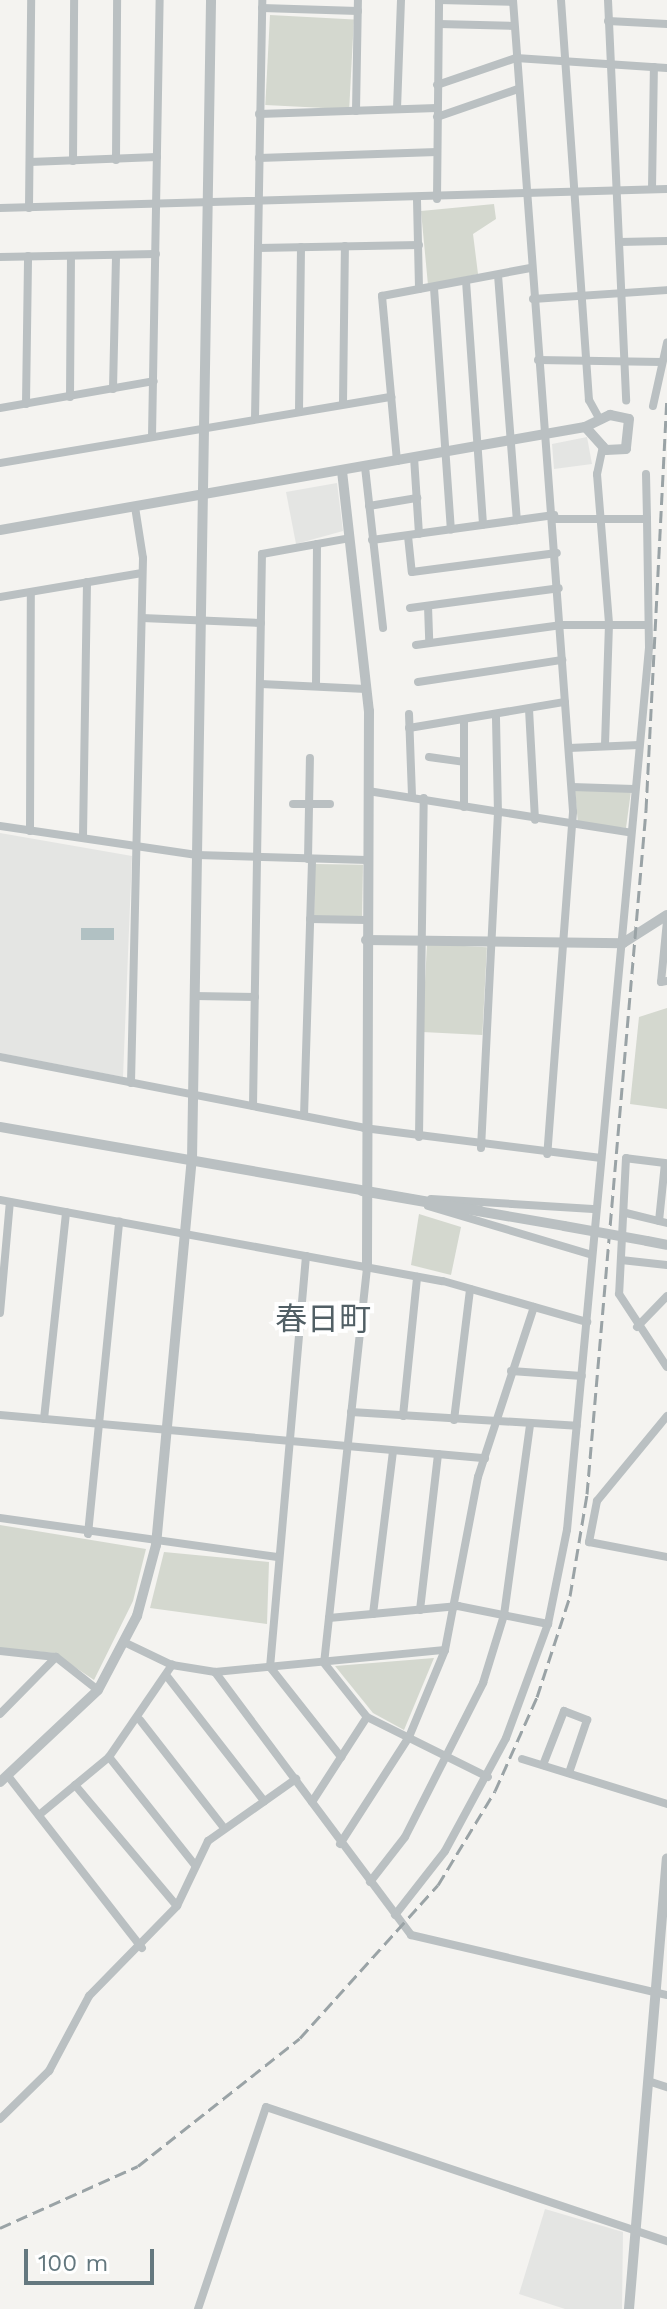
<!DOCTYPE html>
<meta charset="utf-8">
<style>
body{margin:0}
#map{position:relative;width:667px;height:2309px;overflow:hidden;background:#f4f3f0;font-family:"Work Sans","Noto Sans JP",sans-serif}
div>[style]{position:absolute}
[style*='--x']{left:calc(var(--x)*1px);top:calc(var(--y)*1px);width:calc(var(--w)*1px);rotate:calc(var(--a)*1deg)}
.built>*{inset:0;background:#e4e5e3}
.green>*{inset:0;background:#d4d8cf;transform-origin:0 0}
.water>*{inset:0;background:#b1c1c3;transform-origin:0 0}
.minor>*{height:8px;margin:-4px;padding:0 4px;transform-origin:4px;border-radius:4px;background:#bac0c2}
.tertiary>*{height:10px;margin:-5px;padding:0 5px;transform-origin:5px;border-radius:5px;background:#bac0c2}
.rail>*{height:3px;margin-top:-1.5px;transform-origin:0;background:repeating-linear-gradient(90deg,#9aa3a6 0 12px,transparent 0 18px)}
.tertiary-bridge>*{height:10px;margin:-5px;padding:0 5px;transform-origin:5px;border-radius:5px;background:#bac0c2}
span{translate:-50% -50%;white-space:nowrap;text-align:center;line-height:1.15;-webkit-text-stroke:8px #fff;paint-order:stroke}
.quarter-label{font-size:32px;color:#515f65}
.scale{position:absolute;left:24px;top:2249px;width:130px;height:36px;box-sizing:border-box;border:4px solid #64787f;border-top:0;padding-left:10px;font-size:24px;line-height:28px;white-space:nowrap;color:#64787f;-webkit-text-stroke:6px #fff;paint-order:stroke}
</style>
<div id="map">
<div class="built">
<i style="clip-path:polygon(587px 437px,592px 464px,554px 469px,552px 444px)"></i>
<i style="clip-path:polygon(337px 483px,343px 531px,296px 544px,286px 492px)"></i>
<i style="clip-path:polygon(0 833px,132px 856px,123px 1077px,0 1053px)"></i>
<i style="clip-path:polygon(545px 2209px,623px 2232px,622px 2309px,565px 2309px,519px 2294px)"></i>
</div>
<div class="green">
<i style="left:270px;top:15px;width:84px;height:90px;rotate:3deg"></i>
<i style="clip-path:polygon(494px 204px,496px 219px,473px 234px,478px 274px,428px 285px,421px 211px)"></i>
<i style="clip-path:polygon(575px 790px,631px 791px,626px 828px,578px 824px)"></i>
<i style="left:315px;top:864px;width:48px;height:52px;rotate:1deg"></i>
<i style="left:427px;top:944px;width:60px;height:88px;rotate:3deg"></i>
<i style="clip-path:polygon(667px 1008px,667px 1109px,630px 1104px,639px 1017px)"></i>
<i style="clip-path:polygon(419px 1214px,461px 1227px,451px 1275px,411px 1265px)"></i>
<i style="clip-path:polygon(0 1525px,146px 1549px,133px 1601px,94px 1680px,54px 1653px,0 1648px)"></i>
<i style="clip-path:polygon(164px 1552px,269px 1562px,267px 1624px,150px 1608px)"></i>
<i style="clip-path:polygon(434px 1658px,404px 1730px,373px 1713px,335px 1666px)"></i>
</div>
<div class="water">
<i style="left:81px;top:928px;width:33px;height:12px"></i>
</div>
<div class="minor">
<i style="--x:439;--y:0;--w:74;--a:1.5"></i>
<i style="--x:513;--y:0;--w:814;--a:85.77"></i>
<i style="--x:573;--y:812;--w:343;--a:94.3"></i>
<i style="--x:561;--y:0;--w:401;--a:86"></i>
<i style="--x:589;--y:400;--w:21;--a:61"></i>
<i style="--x:608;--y:0;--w:401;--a:87.4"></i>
<i style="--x:262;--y:8;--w:96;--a:1.8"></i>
<i style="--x:608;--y:21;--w:59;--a:2.9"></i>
<i style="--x:439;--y:24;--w:75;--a:1.5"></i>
<i style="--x:437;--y:85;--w:83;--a:-18.9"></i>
<i style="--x:516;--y:58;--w:151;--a:3.8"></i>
<i style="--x:397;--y:109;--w:109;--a:-87.9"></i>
<i style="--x:356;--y:111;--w:111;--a:-89"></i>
<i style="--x:259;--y:114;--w:178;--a:-1.9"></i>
<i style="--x:437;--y:117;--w:86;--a:-19.1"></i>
<i style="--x:259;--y:158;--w:178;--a:-1.9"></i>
<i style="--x:116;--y:160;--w:160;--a:-89.6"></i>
<i style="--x:73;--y:161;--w:161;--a:-89.6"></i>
<i style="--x:30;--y:162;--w:127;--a:-2.3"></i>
<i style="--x:652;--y:189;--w:122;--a:-89.1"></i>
<i style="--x:437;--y:199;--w:199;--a:-89.4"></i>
<i style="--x:417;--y:200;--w:89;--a:88.7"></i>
<i style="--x:0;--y:208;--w:667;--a:-1.63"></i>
<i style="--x:29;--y:208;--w:208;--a:-89.4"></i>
<i style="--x:619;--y:242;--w:48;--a:-1.2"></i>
<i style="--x:258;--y:248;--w:161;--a:-1.1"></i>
<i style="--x:0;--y:257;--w:156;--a:-1.1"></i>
<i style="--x:498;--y:275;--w:246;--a:85.6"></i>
<i style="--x:466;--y:281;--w:244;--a:86"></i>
<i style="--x:434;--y:288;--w:242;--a:86"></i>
<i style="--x:533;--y:299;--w:134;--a:-3.8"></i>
<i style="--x:538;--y:360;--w:124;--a:0.9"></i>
<i style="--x:113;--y:389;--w:134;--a:-88.7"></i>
<i style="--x:70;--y:397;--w:141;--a:-89.6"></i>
<i style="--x:26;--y:404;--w:148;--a:-89.2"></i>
<i style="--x:343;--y:404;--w:158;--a:-89.3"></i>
<i style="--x:653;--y:406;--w:65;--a:-77.5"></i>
<i style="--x:0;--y:408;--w:156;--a:-9.9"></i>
<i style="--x:299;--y:411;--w:164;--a:-89.3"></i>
<i style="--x:255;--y:419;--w:419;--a:-89"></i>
<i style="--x:152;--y:437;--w:437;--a:-89"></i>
<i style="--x:603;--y:446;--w:29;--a:102"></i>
<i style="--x:597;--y:474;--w:150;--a:85.4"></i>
<i style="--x:609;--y:624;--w:120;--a:91.9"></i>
<i style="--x:414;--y:457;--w:77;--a:86.3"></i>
<i style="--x:397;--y:461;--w:166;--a:-95.2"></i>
<i style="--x:382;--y:296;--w:151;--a:-10.7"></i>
<i style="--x:0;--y:463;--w:397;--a:-9.6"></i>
<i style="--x:365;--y:467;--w:162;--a:83.6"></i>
<i style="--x:646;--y:474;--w:45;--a:88.7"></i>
<i style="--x:369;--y:506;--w:49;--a:-9.5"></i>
<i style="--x:408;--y:536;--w:36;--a:84"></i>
<i style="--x:412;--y:572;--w:146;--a:-7.5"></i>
<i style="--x:372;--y:540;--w:184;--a:-7.8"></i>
<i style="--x:0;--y:597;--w:144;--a:-9.6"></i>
<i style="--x:428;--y:606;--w:35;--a:88"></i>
<i style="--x:410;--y:608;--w:150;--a:-7.6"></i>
<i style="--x:142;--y:618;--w:119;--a:2.4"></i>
<i style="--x:416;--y:645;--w:147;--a:-7.8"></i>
<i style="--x:562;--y:625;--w:86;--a:0"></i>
<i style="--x:418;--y:682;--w:146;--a:-8.7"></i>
<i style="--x:261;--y:684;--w:105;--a:2.7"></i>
<i style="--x:316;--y:686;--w:142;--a:-89.6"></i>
<i style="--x:529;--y:709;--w:111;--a:86.9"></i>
<i style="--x:409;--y:714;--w:82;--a:87.9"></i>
<i style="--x:464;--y:721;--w:86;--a:90"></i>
<i style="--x:409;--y:728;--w:158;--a:-9.5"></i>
<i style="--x:569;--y:748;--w:70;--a:-2.5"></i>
<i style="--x:429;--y:757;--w:35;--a:8"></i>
<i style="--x:572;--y:787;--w:62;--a:1.8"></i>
<i style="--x:368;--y:791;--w:263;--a:9"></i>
<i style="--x:293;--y:804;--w:37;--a:0"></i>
<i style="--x:0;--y:826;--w:199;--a:8.4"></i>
<i style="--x:197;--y:855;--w:170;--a:1.7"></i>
<i style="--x:30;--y:831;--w:238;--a:-89.8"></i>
<i style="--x:83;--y:837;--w:255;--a:-89.1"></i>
<i style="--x:308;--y:859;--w:101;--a:-88.9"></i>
<i style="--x:310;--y:919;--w:56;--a:1"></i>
<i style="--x:667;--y:921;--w:61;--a:95.6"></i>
<i style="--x:661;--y:982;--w:6;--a:-9"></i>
<i style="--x:194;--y:996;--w:61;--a:0.9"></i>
<i style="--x:0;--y:1057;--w:371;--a:11"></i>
<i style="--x:364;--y:1128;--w:239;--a:7.2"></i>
<i style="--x:131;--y:1083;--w:525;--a:-88.69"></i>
<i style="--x:143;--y:558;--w:52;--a:-98.9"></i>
<i style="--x:253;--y:1106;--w:552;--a:-89.07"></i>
<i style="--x:262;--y:554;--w:89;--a:-10.3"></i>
<i style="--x:304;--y:1116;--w:257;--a:-88.2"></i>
<i style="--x:419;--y:1137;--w:339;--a:-89.2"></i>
<i style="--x:481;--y:1148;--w:334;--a:-87.1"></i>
<i style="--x:498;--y:814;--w:99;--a:-91.2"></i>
<i style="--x:431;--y:1199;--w:162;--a:3.5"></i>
<i style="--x:0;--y:1200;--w:450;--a:10.4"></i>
<i style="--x:443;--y:1281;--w:150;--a:15.9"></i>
<i style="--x:428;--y:1206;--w:168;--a:16.6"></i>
<i style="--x:626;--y:1213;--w:42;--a:13.7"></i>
<i style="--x:659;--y:1221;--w:58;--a:-84.1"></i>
<i style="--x:665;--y:1163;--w:39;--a:-173"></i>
<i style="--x:626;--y:1158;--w:136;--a:92.9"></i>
<i style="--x:619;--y:1294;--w:87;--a:56.7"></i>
<i style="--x:306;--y:1256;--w:413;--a:95"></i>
<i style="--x:270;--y:1667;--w:115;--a:51.7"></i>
<i style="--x:621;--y:1260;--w:46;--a:6.2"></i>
<i style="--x:367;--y:1268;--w:397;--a:96.2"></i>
<i style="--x:324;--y:1663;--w:69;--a:51.5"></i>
<i style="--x:367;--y:1717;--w:135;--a:26.4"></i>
<i style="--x:0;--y:1313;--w:111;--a:-84.9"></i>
<i style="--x:637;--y:1327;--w:43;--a:-45.9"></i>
<i style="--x:511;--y:1371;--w:71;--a:4"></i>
<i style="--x:351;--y:1412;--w:226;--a:3.5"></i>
<i style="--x:0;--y:1415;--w:487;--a:5.1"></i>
<i style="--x:403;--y:1416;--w:140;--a:-84.2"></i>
<i style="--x:667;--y:1416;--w:110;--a:129.5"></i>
<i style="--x:597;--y:1501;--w:42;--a:101"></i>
<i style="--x:589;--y:1542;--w:79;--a:10.9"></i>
<i style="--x:44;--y:1419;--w:208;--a:-83.9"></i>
<i style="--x:454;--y:1420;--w:132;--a:-83"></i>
<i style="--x:0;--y:1518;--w:280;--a:8"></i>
<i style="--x:88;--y:1534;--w:314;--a:-84.3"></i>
<i style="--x:420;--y:1610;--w:157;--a:-83.4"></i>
<i style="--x:373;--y:1614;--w:164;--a:-83"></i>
<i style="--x:329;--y:1618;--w:130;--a:-5.3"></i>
<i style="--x:458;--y:1606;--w:92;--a:11.3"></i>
<i style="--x:126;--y:1643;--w:51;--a:25.6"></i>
<i style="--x:172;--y:1665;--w:44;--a:9.2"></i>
<i style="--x:215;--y:1672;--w:231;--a:-5.5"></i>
<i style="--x:0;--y:1651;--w:56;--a:6.1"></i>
<i style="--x:56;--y:1657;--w:53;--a:38.2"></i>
<i style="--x:215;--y:1672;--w:328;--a:53.3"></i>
<i style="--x:411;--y:1935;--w:263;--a:13.2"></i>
<i style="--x:166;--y:1675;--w:160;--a:52.1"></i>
<i style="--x:0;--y:1714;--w:80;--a:-45.5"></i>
<i style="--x:140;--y:1720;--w:137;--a:52.1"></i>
<i style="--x:109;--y:1757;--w:137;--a:51.5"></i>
<i style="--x:522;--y:1759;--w:152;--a:17.2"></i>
<i style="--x:543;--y:1765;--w:58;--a:-68.7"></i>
<i style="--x:564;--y:1711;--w:25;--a:21"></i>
<i style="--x:587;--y:1720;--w:56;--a:108.8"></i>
<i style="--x:8;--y:1776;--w:218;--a:52.1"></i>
<i style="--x:75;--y:1785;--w:158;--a:49.9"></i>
<i style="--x:312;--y:1802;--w:101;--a:-57.1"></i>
<i style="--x:39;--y:1815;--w:91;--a:-39.6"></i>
<i style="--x:109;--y:1757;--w:112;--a:-55.6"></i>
<i style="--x:340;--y:1844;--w:127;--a:-57.2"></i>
<i style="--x:409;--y:1737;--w:94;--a:-67.5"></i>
<i style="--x:445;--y:1650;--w:176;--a:-79.2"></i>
<i style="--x:478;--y:1477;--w:179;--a:-71.8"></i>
<i style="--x:370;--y:1882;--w:57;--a:-52.1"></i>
<i style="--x:405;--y:1837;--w:173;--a:-63.1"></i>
<i style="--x:483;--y:1683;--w:71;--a:-72.8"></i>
<i style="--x:504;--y:1615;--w:193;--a:-82.2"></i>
<i style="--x:395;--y:1915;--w:81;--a:-52"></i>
<i style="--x:445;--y:1851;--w:128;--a:-61.6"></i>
<i style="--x:506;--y:1738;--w:121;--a:-69.8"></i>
<i style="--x:548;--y:1624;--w:96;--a:-78.6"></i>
<i style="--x:567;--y:1530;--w:887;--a:-84.69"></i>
<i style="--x:649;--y:647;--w:128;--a:-90.9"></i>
<i style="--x:647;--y:519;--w:93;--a:180"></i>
<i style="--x:648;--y:2081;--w:20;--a:18"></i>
<i style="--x:0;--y:2119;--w:69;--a:-44.4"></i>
<i style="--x:49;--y:2071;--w:85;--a:-61.9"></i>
<i style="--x:89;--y:1996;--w:126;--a:-45.6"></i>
<i style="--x:177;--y:1906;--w:72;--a:-64.5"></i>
<i style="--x:208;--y:1841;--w:108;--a:-35.2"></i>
<i style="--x:198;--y:2309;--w:213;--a:-71.4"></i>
<i style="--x:266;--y:2107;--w:423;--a:18.5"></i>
</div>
<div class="tertiary">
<i style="--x:342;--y:471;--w:242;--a:83.6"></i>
<i style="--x:369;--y:711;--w:557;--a:90.21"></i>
<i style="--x:0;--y:530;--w:594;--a:-9.99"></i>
<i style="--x:585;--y:427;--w:28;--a:-26"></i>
<i style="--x:610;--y:415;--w:19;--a:12"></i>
<i style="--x:629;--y:419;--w:30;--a:96"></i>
<i style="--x:626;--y:449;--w:20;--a:177"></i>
<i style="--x:606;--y:450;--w:31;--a:-132"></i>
<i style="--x:366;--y:940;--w:257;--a:0.7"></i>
<i style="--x:623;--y:943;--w:52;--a:-32.5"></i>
<i style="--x:0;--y:1127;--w:488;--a:9.9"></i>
<i style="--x:362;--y:1191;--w:205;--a:9.8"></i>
<i style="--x:647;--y:1241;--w:20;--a:11"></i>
<i style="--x:0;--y:1782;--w:134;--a:-43.2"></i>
<i style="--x:98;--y:1690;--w:84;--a:-62.2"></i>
<i style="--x:137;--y:1616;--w:73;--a:-75"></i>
<i style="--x:156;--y:1545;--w:387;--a:-84.7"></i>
<i style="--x:192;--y:1160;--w:1160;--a:-89.06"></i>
<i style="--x:629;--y:2309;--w:452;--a:-85.2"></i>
</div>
<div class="rail">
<i style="--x:0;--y:2228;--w:151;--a:-24.2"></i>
<i style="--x:138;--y:2166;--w:206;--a:-38.3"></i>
<i style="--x:300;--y:2038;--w:206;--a:-48"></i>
<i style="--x:438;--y:1885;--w:110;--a:-58.8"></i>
<i style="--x:495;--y:1791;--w:103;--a:-65.9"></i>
<i style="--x:537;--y:1697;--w:106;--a:-71.9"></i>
<i style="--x:570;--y:1596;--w:103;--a:-80.5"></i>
<i style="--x:587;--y:1494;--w:687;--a:-85.07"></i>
<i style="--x:646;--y:810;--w:411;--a:-87.1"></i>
</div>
<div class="tertiary-bridge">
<i style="--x:564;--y:1226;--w:84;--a:10.2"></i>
</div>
<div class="quarter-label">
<span style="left:323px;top:1319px">春日町</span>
</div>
<div class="scale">100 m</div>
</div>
